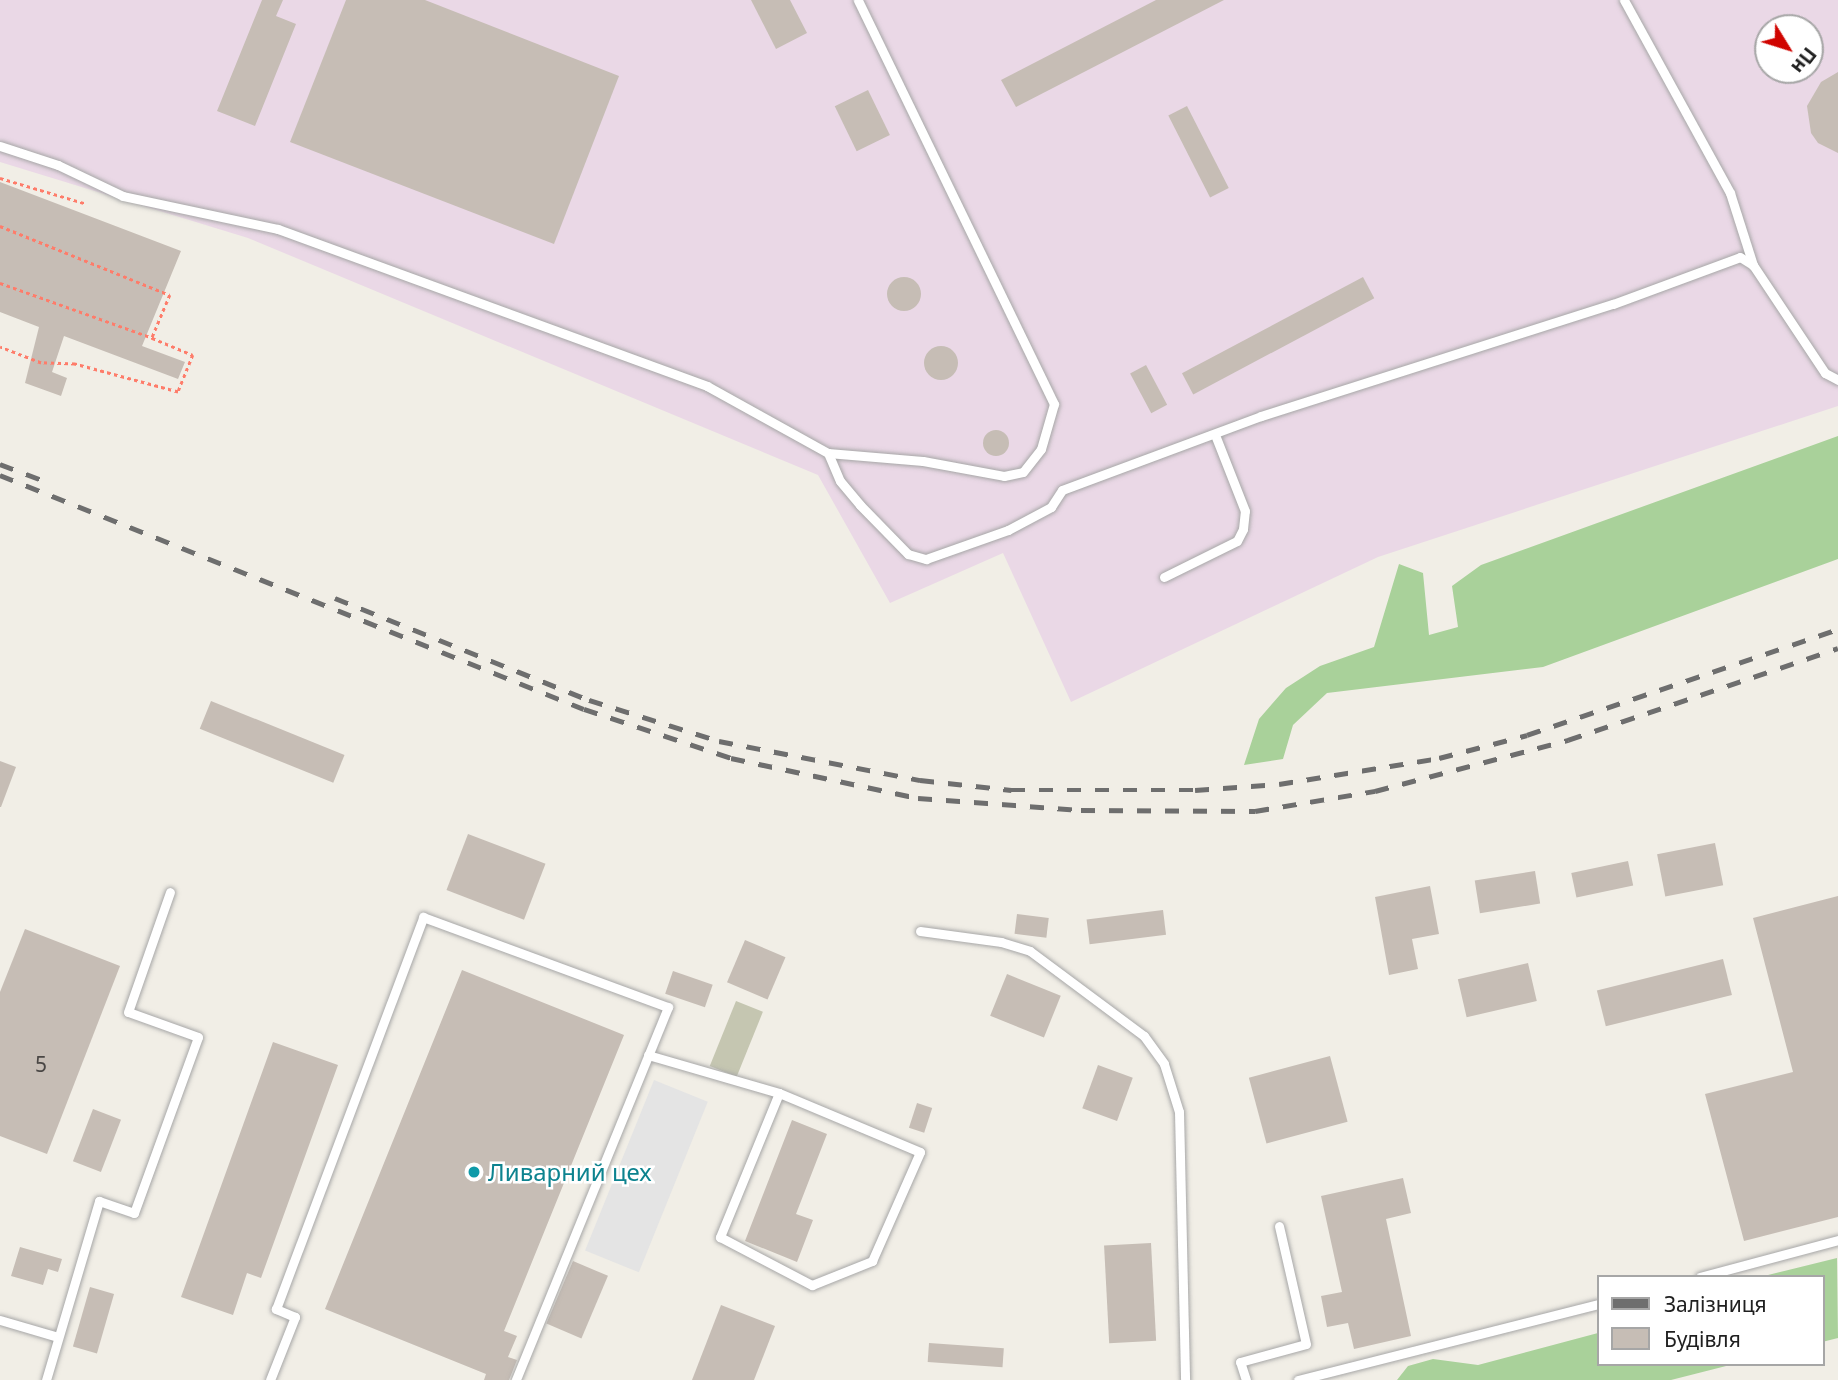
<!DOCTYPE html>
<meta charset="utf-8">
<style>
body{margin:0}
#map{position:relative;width:1838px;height:1380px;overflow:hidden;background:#f1eee6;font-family:"Noto Sans",sans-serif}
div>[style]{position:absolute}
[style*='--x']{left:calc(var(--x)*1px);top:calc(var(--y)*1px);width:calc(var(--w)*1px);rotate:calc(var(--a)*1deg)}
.industrial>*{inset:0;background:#ead8e6}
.construction>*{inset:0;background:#c5c6b1;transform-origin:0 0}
.forest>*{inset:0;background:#a9d19a}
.parking>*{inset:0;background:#e4e4e4;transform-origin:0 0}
.building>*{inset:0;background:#c6bdb5;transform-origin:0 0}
.round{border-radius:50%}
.path>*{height:2.5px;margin-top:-1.25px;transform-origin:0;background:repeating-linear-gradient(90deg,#fe7c6a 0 3.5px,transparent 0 7px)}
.roads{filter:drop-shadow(0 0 2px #a7a7a7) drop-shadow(0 0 2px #a7a7a7)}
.service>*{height:9px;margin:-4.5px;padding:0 4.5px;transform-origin:4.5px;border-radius:4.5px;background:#fff}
.rail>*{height:4.5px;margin-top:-2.25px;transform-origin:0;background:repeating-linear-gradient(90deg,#6e6e6e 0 14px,transparent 0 28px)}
.dots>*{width:19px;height:19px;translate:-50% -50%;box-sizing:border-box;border:4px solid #fff;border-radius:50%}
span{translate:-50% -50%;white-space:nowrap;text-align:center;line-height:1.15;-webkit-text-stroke:5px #fff;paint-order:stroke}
.number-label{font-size:21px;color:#4a4745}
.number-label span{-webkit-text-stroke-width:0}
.culture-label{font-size:24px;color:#0d838f}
.left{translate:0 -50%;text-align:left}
.legend{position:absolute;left:1597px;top:1275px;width:228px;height:91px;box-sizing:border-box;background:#fff;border:2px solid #a6a6a6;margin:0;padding:9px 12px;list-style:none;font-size:21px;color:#202020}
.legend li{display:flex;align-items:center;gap:14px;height:35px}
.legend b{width:35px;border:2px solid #a6a6a6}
.north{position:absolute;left:1754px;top:14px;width:70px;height:70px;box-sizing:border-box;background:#fff;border:2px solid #a6a6a6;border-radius:50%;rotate:128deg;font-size:19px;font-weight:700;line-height:28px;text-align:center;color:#202020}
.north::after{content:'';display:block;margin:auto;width:24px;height:32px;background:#d00400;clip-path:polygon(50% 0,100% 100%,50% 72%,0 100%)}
</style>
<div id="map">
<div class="industrial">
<i style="clip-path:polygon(evenodd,0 0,1838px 0,1838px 406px,1378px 557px,1071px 702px,1003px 553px,890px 603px,818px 475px,248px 238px,0 162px,0 0,1768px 28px,1810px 28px,1810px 70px,1768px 70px,1768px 28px)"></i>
</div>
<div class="construction">
<i style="left:736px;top:1001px;width:29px;height:70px;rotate:22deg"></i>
</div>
<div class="forest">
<i style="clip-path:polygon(1838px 436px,1838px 559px,1543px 667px,1327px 693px,1293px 725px,1283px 759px,1244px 765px,1259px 719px,1286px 688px,1320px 666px,1374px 647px,1399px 564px,1423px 573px,1429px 635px,1458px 627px,1452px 586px,1481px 565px)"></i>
<i style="clip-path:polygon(1837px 1258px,1838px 1338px,1822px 1342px,1822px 1277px,1760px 1277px)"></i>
<i style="clip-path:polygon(1598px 1333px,1598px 1364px,1734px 1364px,1671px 1380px,1397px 1380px,1408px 1366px,1433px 1359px,1478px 1365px)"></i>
</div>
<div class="parking">
<i style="left:654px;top:1080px;width:58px;height:184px;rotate:22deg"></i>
</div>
<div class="building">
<i style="clip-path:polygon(262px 0,283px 0,276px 16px,296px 24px,255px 126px,217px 111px)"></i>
<i style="clip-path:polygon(346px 0,425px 0,619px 76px,554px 244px,290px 142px)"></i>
<i style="clip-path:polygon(751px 0,790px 0,807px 33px,776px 49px)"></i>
<i style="clip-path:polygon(1156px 0,1224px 0,1016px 107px,1001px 80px)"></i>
<i style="clip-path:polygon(1838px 72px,1838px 153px,1818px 143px,1811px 133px,1807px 106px,1821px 82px)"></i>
<i style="left:868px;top:90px;width:50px;height:37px;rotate:64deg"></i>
<i style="left:1187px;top:106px;width:92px;height:21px;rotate:63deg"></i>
<i style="clip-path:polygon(0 182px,181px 251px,142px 346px,185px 362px,178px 379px,64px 336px,52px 372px,67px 378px,61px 396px,25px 383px,39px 327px,0 312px)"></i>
<i style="left:1363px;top:277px;width:24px;height:205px;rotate:62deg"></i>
<i class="round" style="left:887px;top:277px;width:34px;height:34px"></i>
<i class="round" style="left:924px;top:346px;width:34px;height:34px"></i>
<i style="left:1146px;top:365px;width:45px;height:18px;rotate:62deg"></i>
<i class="round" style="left:983px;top:430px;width:26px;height:26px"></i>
<i style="left:211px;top:701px;width:144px;height:30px;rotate:22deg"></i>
<i style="clip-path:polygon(0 761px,16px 767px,1px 807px,0 807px)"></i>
<i style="left:468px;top:834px;width:83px;height:60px;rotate:21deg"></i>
<i style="left:1715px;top:843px;width:43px;height:59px;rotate:79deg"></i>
<i style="left:1628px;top:861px;width:25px;height:58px;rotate:78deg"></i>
<i style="left:1535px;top:871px;width:33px;height:61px;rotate:81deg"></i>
<i style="clip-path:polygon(1430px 886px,1439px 934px,1412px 939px,1418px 969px,1389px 975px,1375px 897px)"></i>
<i style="clip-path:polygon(1838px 896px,1838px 1217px,1744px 1241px,1705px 1094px,1793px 1072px,1753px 918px)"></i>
<i style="left:1163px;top:910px;width:25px;height:77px;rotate:83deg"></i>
<i style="left:1017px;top:914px;width:32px;height:20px;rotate:7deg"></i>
<i style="clip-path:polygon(25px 929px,120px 966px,47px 1154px,0 1136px,0 992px)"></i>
<i style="left:745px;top:940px;width:44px;height:46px;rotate:23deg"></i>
<i style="left:1723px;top:959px;width:37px;height:130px;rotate:76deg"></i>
<i style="left:1528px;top:963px;width:39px;height:72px;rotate:77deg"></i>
<i style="clip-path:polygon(462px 970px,624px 1035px,504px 1331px,517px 1336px,508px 1357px,517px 1360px,509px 1380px,484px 1380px,486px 1374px,325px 1309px)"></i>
<i style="left:673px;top:971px;width:42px;height:24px;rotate:19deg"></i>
<i style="left:1007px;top:974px;width:58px;height:45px;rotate:22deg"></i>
<i style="clip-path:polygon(273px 1042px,338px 1065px,261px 1278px,247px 1273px,233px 1315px,181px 1297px)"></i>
<i style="left:1330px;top:1056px;width:68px;height:84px;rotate:75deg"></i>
<i style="left:1098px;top:1065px;width:37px;height:46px;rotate:20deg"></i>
<i style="left:917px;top:1103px;width:16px;height:26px;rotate:18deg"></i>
<i style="left:93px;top:1109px;width:30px;height:56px;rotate:21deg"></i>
<i style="clip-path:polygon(792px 1120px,827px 1134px,796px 1214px,813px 1220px,797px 1262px,745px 1241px)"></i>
<i style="clip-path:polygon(1403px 1178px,1411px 1213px,1386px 1219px,1411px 1336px,1354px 1349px,1348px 1323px,1327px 1327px,1321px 1296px,1342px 1292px,1321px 1196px)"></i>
<i style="left:1151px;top:1243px;width:98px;height:47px;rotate:87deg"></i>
<i style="clip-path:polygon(20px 1247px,62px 1259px,58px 1272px,48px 1269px,43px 1285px,11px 1276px)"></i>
<i style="left:573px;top:1261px;width:38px;height:68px;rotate:23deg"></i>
<i style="left:90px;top:1287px;width:25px;height:62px;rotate:16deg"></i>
<i style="clip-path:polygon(721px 1305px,775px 1326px,754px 1380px,692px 1380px)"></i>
<i style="left:929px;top:1343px;width:75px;height:19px;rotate:4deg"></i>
</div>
<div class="path">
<i style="--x:0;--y:178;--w:88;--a:16.6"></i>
<i style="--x:0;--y:226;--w:183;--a:22.1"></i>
<i style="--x:170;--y:295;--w:47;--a:112.7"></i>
<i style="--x:152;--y:338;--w:44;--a:22.5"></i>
<i style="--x:193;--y:355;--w:40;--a:112"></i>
<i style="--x:178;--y:392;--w:107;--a:-164.8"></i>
<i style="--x:75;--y:364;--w:34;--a:-178"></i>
<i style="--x:41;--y:363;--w:44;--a:-158.7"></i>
<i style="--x:0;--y:283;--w:163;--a:19.8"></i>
</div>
<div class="roads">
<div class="service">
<i style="--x:1624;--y:0;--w:220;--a:61.2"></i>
<i style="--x:1730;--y:193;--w:76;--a:72.3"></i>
<i style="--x:0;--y:146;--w:61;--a:18.1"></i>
<i style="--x:58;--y:165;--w:72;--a:25.5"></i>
<i style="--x:123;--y:196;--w:158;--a:12"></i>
<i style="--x:278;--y:229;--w:457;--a:20.1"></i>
<i style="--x:707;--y:386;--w:138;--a:29"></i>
<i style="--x:828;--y:453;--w:30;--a:67"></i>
<i style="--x:840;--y:481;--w:31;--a:50"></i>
<i style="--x:860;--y:505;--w:69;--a:45.6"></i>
<i style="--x:908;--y:554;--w:19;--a:16"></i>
<i style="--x:926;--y:559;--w:87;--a:-19.5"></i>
<i style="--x:1008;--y:530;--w:49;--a:-28.1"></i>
<i style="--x:1051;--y:507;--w:20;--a:-57"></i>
<i style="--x:1062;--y:490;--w:212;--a:-20.4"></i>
<i style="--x:1261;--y:416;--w:369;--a:-17.7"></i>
<i style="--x:1613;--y:304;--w:135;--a:-20.3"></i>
<i style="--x:1740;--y:257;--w:15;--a:32"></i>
<i style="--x:1753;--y:265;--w:130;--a:56.3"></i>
<i style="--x:1825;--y:373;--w:15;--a:28"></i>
<i style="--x:828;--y:453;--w:95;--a:4.8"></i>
<i style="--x:923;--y:461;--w:82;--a:10.5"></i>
<i style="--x:1004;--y:476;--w:19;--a:-12"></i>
<i style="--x:1023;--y:472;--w:29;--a:-52"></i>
<i style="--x:1041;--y:449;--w:47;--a:-73.9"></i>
<i style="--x:1054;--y:404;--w:449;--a:-115.9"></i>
<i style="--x:1164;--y:577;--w:81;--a:-26.3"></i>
<i style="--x:1237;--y:541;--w:13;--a:-63"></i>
<i style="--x:1243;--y:529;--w:18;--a:-84"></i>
<i style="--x:1245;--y:511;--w:82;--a:-111.5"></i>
<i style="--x:920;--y:931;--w:82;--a:7.7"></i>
<i style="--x:1001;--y:942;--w:30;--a:17"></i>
<i style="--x:1030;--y:951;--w:142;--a:36.7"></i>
<i style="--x:1144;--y:1036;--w:34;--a:54"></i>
<i style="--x:1164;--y:1064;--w:50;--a:72.6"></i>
<i style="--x:1179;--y:1112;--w:268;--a:88.7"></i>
<i style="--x:648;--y:1055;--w:136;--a:16.2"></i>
<i style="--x:779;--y:1093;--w:156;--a:112.3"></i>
<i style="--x:720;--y:1237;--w:104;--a:27.6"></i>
<i style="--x:812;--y:1285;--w:65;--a:-21.8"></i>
<i style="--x:872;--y:1261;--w:119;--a:-66.2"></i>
<i style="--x:920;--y:1152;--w:153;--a:-157.3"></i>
<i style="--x:1700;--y:1277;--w:143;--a:-15"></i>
<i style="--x:0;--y:1320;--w:60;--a:16.3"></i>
<i style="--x:46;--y:1380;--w:187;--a:-73.5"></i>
<i style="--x:99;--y:1201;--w:37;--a:19"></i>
<i style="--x:134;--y:1213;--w:187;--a:-70"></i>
<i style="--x:198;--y:1037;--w:74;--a:-160.3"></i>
<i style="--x:128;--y:1012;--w:127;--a:-70.7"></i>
<i style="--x:270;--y:1380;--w:68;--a:-68.4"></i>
<i style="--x:295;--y:1317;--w:21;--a:-157"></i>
<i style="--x:276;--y:1309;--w:419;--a:-69.4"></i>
<i style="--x:423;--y:917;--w:261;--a:20.2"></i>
<i style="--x:668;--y:1007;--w:403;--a:112.2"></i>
<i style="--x:1246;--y:1380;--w:19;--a:-108"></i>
<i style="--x:1240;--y:1362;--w:68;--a:-15.3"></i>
<i style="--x:1306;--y:1344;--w:121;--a:-102.9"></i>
<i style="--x:1298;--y:1380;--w:309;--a:-14.2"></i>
</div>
</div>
<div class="rail">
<i style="--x:0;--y:464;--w:45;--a:20.9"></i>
<i style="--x:0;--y:475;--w:629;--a:21.84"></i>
<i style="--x:584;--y:709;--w:155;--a:18.4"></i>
<i style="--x:731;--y:758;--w:191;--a:12.1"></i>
<i style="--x:918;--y:798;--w:163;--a:4.2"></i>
<i style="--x:1081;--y:810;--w:174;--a:0.3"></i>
<i style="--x:1255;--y:811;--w:122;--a:-9.5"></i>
<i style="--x:1375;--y:791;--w:200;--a:-14.8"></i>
<i style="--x:1568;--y:740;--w:285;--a:-18.8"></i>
<i style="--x:335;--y:598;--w:274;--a:21.9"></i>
<i style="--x:589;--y:700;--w:136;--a:17.5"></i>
<i style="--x:719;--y:741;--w:205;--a:11"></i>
<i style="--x:920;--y:780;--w:92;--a:6.3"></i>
<i style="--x:1011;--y:790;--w:184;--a:0"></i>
<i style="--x:1195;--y:790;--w:84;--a:-4.1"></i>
<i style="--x:1279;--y:784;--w:162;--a:-9.2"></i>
<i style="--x:1439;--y:758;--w:91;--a:-14.6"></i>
<i style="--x:1527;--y:735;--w:329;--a:-18.8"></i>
</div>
<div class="dots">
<i style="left:474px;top:1172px;background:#0f9aa8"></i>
</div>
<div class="number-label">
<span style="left:41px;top:1064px">5</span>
</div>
<div class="culture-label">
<span class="left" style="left:488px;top:1172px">Ливарний цех</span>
</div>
<ul class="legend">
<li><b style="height:9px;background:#6e6e6e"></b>Залізниця</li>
<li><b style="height:19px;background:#c6bdb5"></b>Будівля</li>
</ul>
<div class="north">Пн</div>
</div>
